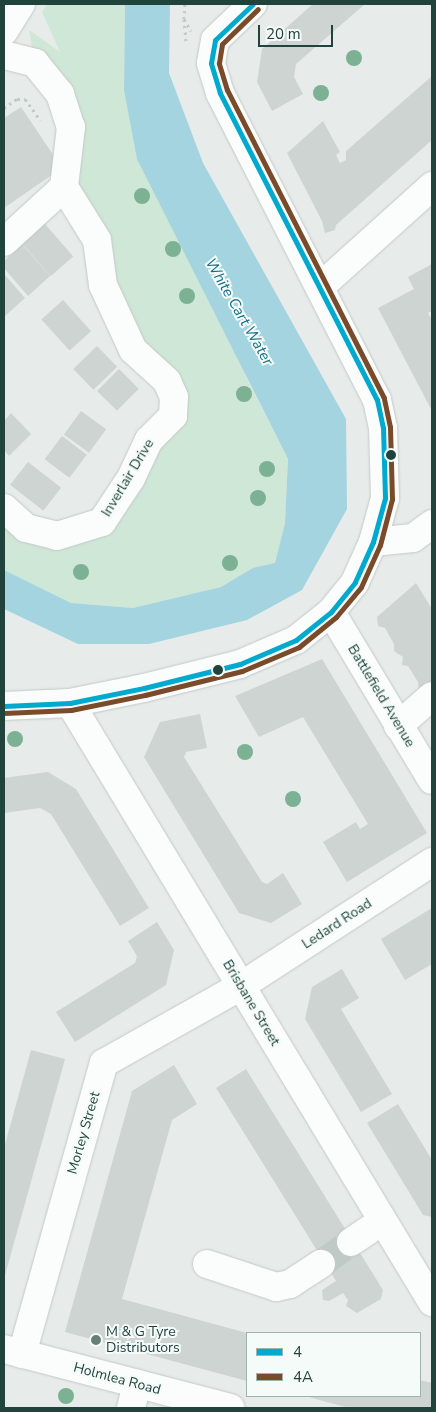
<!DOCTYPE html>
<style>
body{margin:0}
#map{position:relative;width:436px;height:1412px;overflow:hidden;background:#e7ecea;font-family:"Nunito Sans",sans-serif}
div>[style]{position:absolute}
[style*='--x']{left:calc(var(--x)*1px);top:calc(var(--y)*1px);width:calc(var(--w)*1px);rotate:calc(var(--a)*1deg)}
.green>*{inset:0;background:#cfe7d7}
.water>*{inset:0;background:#a3d4df}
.building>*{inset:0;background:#cdd4d2;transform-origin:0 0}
.minor-tunnel>*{height:28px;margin-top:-14px;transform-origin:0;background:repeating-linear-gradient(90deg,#bfcac7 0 28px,transparent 0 42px)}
.path>*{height:3px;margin-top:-1.5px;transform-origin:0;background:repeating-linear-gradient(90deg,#c1ccca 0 2.5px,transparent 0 6.5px)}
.roads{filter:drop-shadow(0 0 1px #c3c9c7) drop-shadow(0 0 1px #c3c9c7)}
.minor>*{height:28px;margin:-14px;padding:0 14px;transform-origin:14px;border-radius:14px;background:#fbfcfc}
.bus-1>*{height:5px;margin:-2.5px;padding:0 2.5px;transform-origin:2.5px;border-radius:2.5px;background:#00a9ce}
.bus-2>*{height:5px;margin:-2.5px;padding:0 2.5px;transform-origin:2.5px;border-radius:2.5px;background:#7a4b2a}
.trees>*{width:16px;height:16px;margin:-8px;border-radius:50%;background:#7cb194}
.dots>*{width:14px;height:14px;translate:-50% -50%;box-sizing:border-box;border:2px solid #f5fbf8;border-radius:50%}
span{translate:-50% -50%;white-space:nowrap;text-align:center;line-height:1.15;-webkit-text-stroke:4px #f5fbf8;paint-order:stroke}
.street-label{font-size:14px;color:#20443c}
.poi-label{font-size:14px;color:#20443c}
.left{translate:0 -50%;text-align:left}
.water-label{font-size:15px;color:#126e88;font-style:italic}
.frame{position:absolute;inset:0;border:5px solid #20443c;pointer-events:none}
.legend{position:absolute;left:246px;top:1332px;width:175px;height:65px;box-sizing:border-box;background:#f5fbf8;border:1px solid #a0b2ad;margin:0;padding:6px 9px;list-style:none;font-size:15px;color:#20443c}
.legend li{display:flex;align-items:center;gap:10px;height:25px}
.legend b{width:25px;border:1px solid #a0b2ad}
.scale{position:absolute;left:258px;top:25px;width:75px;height:22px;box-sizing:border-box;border:2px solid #20443c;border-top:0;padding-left:6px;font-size:15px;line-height:18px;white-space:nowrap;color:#20443c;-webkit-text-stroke:4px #f5fbf8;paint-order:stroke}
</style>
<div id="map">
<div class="green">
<i style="clip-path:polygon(47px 4px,125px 4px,124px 90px,248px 381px,288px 459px,285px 523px,275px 563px,221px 587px,133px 608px,71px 603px,4px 570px,4px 508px,26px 528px,102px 522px,173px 416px,133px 350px,64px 187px,71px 127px,35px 63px,29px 30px,60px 52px,42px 12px)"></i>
</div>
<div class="water">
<i style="clip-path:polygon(125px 4px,170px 4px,169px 73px,203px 163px,346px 419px,347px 509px,302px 590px,247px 620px,149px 644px,78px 644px,4px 609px,4px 570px,71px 603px,133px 608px,221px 587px,253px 568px,275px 563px,285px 523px,288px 459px,137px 159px,124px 90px)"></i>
</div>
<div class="building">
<i style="clip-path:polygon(313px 4px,365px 4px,296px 64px,294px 77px,303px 94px,272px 111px,257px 82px,262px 49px)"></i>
<i style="clip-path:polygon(432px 76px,432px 140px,336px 225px,335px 230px,325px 233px,322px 221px,287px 153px,323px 121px,340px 152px,336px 155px,340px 163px,346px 160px,346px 151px)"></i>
<i style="clip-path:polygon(21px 107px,62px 168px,4px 208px,4px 118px)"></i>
<i style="left:45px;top:224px;width:43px;height:30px;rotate:49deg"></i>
<i style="clip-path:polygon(22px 244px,50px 276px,28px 296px,4px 268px,4px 261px)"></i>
<i style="clip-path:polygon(432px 264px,432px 311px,428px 313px,432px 320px,432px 411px,378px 308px,414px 289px,408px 277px)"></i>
<i style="clip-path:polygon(4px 274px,25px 298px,4px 317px)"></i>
<i style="left:63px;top:300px;width:42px;height:29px;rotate:48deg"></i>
<i style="left:97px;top:346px;width:29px;height:33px;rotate:46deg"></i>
<i style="left:119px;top:369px;width:28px;height:31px;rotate:45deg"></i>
<i style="left:81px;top:411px;width:31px;height:29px;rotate:36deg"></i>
<i style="clip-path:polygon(11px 413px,31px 434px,9px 456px,4px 450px,4px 421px)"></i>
<i style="left:62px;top:436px;width:31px;height:29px;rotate:37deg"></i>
<i style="left:28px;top:462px;width:42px;height:29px;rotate:38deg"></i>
<i style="clip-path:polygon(416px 583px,432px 609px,432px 689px,419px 691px,418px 682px,408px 666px,402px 665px,403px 657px,394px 651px,394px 644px,385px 628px,378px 626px,377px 617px)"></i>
<i style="clip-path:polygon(322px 659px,427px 833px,347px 882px,323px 842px,356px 822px,360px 829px,368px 824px,365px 819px,303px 717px,259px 737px,235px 696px)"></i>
<i style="clip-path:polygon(200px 714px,207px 748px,186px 752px,184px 757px,262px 882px,267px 884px,283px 873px,302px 904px,271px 923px,239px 913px,144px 757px,160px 722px)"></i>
<i style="clip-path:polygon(48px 772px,76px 789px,149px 908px,120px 926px,51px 814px,40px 808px,4px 813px,4px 778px)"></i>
<i style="clip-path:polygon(432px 908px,432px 964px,405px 980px,381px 939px)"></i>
<i style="clip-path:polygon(157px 922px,174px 950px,166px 985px,75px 1042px,56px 1012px,135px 963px,137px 956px,128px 941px)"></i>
<i style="clip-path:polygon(342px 969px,359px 998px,341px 1009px,392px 1094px,361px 1112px,305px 1019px,312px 987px)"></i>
<i style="clip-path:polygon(31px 1050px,65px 1059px,4px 1279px,4px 1148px)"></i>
<i style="clip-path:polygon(174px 1065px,197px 1104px,172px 1120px,122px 1299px,247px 1333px,247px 1381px,65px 1332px,132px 1091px)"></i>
<i style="clip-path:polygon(246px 1069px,383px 1290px,381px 1299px,357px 1313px,346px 1306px,348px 1300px,343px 1293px,329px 1301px,323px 1300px,322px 1290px,336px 1281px,216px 1088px)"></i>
<i style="clip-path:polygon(398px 1104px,432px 1160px,432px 1217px,423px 1215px,367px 1123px)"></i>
<i style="clip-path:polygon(420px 1380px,432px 1383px,432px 1408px,349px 1408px,305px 1396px,420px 1396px)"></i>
</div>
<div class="minor-tunnel">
<i style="--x:321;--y:1264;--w:37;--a:-36"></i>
</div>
<div class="path">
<i style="--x:185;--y:4;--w:15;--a:94"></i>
<i style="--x:184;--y:19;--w:14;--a:60"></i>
<i style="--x:184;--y:19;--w:24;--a:85"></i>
<i style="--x:4;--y:108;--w:16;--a:-35"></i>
<i style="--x:17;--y:99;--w:8;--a:0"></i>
<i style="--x:25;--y:99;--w:26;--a:54"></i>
</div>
<div class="roads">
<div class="minor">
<i style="--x:4;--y:31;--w:32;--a:-58"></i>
<i style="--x:4;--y:55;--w:32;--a:14"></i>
<i style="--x:35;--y:63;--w:40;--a:51"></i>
<i style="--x:60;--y:94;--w:35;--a:72"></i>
<i style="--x:71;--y:127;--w:60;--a:96.7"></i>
<i style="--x:64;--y:187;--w:81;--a:137.5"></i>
<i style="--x:320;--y:287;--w:151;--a:-42"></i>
<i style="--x:4;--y:508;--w:30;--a:42"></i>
<i style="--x:26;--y:528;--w:32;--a:14"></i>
<i style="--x:57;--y:536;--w:47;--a:-17.3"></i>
<i style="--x:102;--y:522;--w:53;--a:-56.6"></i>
<i style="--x:131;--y:478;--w:42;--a:-64.7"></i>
<i style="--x:149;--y:440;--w:34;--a:-45"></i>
<i style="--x:173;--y:416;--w:19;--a:-87"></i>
<i style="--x:174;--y:397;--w:17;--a:-114"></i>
<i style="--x:167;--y:381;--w:46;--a:-137.6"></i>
<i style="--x:133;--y:350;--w:72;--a:-114.8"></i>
<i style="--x:103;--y:285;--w:45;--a:-97.6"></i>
<i style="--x:97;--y:240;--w:62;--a:-121.9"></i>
<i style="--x:373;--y:542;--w:40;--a:-5.7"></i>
<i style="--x:413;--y:538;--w:24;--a:-36"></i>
<i style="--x:331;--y:612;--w:196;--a:59"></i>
<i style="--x:70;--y:703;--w:700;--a:58.85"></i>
<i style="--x:4;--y:706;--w:66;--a:-2.6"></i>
<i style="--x:70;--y:703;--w:76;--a:-11.5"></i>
<i style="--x:144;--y:688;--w:99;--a:-14"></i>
<i style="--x:240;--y:664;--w:61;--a:-23.2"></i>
<i style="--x:296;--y:640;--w:45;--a:-38.7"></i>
<i style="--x:331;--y:612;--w:38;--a:-51"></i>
<i style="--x:355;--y:582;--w:44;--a:-65.8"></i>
<i style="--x:373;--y:542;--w:46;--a:-74.7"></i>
<i style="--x:385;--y:498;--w:70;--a:-91.6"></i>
<i style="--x:383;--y:428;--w:29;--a:-102"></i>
<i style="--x:377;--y:400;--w:345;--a:-117.1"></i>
<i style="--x:220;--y:93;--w:31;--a:-107"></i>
<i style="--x:211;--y:63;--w:23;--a:-80"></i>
<i style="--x:215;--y:40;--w:52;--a:-43.5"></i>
<i style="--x:398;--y:726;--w:45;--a:-41.4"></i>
<i style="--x:351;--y:1242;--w:37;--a:-34"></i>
<i style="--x:207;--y:1264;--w:73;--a:18.4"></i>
<i style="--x:276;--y:1287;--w:14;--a:-12"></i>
<i style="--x:290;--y:1284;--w:37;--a:-33"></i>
<i style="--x:4;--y:1349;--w:234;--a:14.6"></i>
<i style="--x:22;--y:1354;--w:302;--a:-74.3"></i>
<i style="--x:104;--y:1063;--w:157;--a:-29.3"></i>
<i style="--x:241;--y:986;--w:228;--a:-33"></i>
<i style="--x:131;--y:1408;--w:25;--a:-76"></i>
</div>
</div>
<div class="bus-1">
<i style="--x:4;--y:706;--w:66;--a:-2.6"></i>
<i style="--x:70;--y:703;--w:76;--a:-11.5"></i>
<i style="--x:144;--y:688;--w:99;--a:-14"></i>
<i style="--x:240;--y:664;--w:61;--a:-23.2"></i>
<i style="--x:296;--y:640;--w:45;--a:-38.7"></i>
<i style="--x:331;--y:612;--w:38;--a:-51"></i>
<i style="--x:355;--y:582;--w:44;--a:-65.8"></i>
<i style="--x:373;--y:542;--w:46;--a:-74.7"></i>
<i style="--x:385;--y:498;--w:70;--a:-91.6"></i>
<i style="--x:383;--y:428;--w:29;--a:-102"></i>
<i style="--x:377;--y:400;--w:345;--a:-117.1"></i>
<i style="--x:220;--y:93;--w:31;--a:-107"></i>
<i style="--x:211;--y:63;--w:23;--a:-80"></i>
<i style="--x:215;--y:40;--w:52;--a:-43.5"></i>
</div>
<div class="bus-2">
<i style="--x:4;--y:713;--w:67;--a:-2.6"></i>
<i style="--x:71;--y:710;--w:76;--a:-11.5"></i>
<i style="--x:145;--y:695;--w:100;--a:-13.9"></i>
<i style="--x:242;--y:671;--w:62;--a:-22.8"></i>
<i style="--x:299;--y:647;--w:48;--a:-39"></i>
<i style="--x:336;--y:617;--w:39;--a:-50"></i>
<i style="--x:361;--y:587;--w:46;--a:-65.7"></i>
<i style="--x:380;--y:545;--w:48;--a:-75.4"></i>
<i style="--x:392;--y:499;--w:72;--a:-91.6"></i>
<i style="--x:390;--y:427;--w:30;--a:-102"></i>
<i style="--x:384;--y:398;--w:346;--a:-117"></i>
<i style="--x:227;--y:90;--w:28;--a:-107"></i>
<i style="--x:219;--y:63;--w:19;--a:-81"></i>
<i style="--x:222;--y:44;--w:50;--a:-44.2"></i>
</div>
<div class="trees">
<i style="left:354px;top:58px"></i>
<i style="left:321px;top:93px"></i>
<i style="left:142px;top:196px"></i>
<i style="left:173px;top:249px"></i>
<i style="left:187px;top:296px"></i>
<i style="left:244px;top:394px"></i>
<i style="left:267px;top:469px"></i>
<i style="left:258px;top:498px"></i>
<i style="left:230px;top:563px"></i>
<i style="left:81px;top:572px"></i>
<i style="left:15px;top:739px"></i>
<i style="left:245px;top:752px"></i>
<i style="left:293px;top:799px"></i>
<i style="left:66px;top:1396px"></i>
</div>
<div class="dots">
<i style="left:391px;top:455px;background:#20443c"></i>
<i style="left:218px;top:670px;background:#20443c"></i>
<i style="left:96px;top:1340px;background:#667f79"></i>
</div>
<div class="street-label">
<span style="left:128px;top:478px;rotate:-59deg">Inverlair Drive</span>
<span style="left:381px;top:696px;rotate:59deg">Battlefield Avenue</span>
<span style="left:337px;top:924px;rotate:-33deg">Ledard Road</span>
<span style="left:251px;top:1003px;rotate:59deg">Brisbane Street</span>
<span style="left:84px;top:1133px;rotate:-74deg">Morley Street</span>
<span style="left:117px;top:1379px;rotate:15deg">Holmlea Road</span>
</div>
<div class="poi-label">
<span class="left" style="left:106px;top:1340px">M &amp; G Tyre<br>Distributors</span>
</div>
<div class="water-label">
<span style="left:239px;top:312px;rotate:60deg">White Cart Water</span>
</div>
<div class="frame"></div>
<ul class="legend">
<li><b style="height:6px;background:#00a9ce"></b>4</li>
<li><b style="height:6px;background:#7a4b2a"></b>4A</li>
</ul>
<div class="scale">20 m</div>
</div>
